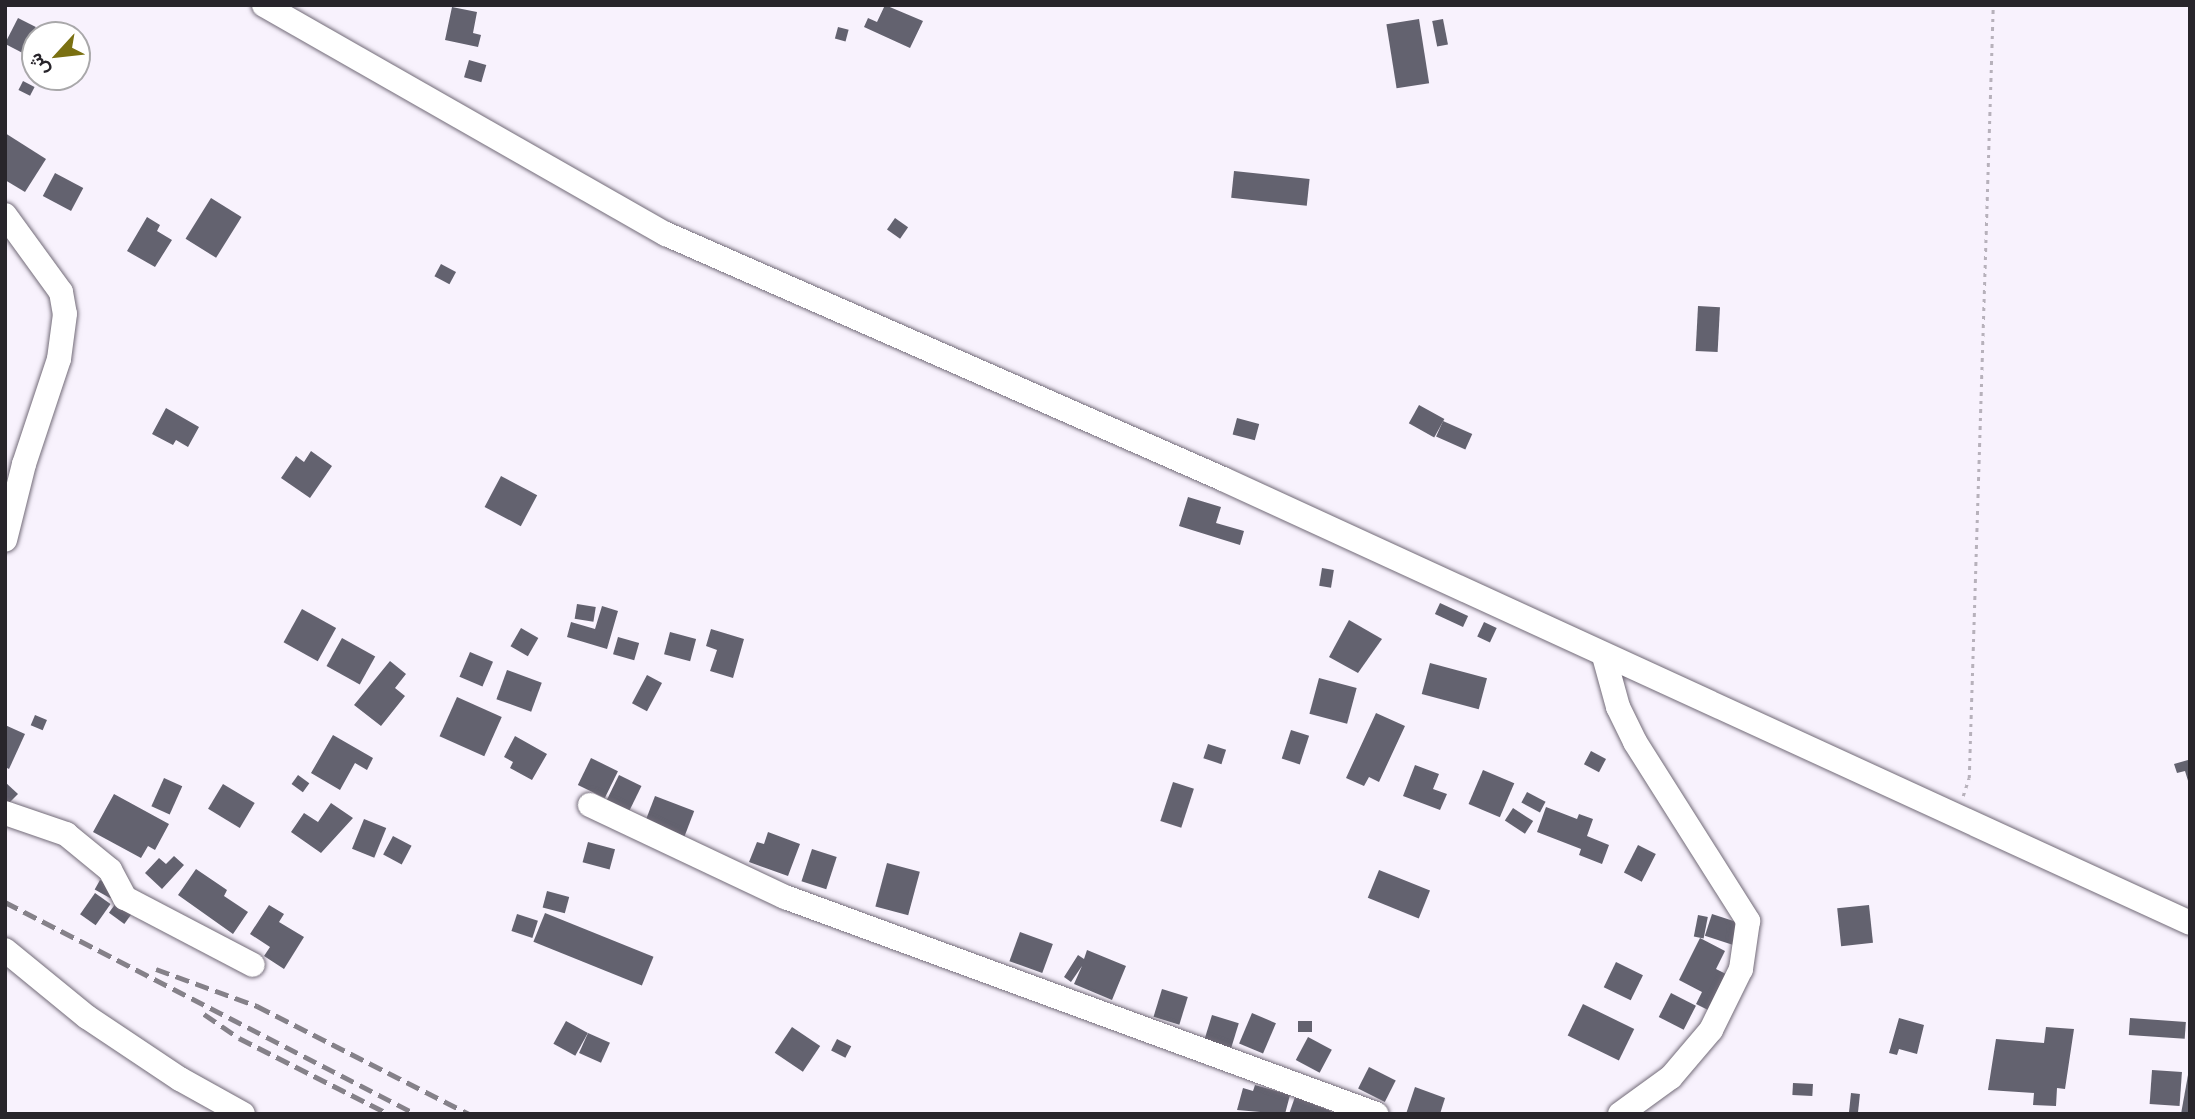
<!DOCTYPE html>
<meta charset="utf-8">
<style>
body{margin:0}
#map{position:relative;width:2195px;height:1119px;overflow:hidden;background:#f8f2fd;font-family:Arial,Vazirmatn,sans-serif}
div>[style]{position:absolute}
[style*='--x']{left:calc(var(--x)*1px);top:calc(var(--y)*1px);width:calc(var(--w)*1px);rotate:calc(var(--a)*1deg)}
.building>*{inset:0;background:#63626f;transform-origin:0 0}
.path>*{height:2.5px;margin-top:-1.25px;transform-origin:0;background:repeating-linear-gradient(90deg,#b7b1bb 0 3.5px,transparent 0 8.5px)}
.roads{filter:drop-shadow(0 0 2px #726b78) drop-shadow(0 0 2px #726b78)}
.minor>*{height:24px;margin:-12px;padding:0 12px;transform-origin:12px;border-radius:12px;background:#fff}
.rail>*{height:5px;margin-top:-2.5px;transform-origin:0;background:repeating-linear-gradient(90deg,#858189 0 14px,transparent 0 21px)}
span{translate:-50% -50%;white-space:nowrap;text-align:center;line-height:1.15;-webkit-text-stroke:7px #fff;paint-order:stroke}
.frame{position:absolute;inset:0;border:7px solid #28252b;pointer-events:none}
.north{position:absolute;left:21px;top:21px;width:70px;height:70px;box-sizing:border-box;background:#fff;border:2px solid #a9a8aa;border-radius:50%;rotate:243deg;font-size:19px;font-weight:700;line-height:28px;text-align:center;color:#28252b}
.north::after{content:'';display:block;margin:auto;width:24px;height:32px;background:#7a7011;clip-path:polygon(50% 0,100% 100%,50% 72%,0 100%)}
</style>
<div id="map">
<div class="building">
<i style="clip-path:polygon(885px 5px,923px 21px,910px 48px,864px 27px,868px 18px,877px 22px)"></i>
<i style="clip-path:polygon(452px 7px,477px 12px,473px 33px,481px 35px,478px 47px,445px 40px)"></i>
<i style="left:18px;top:18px;width:20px;height:29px;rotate:27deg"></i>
<i style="left:1419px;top:19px;width:65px;height:33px;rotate:81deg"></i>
<i style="left:1443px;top:19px;width:26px;height:11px;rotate:79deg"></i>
<i style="left:838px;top:27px;width:11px;height:12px;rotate:15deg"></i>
<i style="left:469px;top:60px;width:18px;height:18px;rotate:16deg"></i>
<i style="left:23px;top:81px;width:13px;height:10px;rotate:27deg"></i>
<i style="clip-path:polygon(5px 133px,46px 159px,25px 192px,5px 180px)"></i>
<i style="left:1234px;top:171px;width:76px;height:27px;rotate:6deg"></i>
<i style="left:55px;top:173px;width:32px;height:26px;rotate:28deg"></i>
<i style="left:211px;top:198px;width:36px;height:48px;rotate:32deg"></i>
<i style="clip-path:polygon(147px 217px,160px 225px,157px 231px,172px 240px,155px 267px,127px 251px)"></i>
<i style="left:895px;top:218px;width:16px;height:14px;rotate:35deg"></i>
<i style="left:441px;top:264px;width:17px;height:14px;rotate:28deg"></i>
<i style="left:1698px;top:306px;width:22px;height:45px;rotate:3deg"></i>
<i style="left:1419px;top:405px;width:29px;height:21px;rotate:29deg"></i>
<i style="clip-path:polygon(166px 408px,199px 427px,188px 447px,176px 440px,173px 445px,152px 434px)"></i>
<i style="left:1237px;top:418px;width:23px;height:17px;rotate:15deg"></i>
<i style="left:1443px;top:421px;width:32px;height:17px;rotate:24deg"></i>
<i style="clip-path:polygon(311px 451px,332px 466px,310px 498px,281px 478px,296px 456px,304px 462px)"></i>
<i style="left:501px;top:476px;width:41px;height:35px;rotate:28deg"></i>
<i style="clip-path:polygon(1188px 497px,1221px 507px,1216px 523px,1244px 531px,1240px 545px,1179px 526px)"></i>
<i style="left:1322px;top:568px;width:12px;height:18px;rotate:9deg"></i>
<i style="left:1440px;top:603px;width:31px;height:12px;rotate:25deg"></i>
<i style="left:577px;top:604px;width:19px;height:15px;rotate:9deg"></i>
<i style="clip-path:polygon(602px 606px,618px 611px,607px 649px,567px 637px,571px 622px,595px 629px)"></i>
<i style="left:302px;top:609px;width:39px;height:38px;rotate:29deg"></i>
<i style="clip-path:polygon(1349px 620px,1382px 639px,1358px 673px,1329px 657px)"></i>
<i style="left:1484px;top:622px;width:14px;height:16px;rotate:25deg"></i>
<i style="left:521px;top:628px;width:20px;height:21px;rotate:30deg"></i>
<i style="clip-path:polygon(711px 629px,744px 639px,733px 678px,710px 671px,717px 650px,706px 646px)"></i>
<i style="left:670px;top:632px;width:27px;height:23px;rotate:15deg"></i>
<i style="left:618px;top:637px;width:22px;height:18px;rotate:16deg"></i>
<i style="left:342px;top:638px;width:38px;height:32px;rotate:29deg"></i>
<i style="left:470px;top:652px;width:25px;height:27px;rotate:23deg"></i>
<i style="clip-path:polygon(390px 661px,406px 674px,395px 688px,405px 696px,381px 726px,354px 705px)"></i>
<i style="left:1430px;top:663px;width:59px;height:32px;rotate:15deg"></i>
<i style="left:507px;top:670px;width:37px;height:31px;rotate:20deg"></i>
<i style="left:647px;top:675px;width:17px;height:32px;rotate:28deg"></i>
<i style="left:1319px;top:678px;width:39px;height:37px;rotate:15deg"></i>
<i style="left:457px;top:697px;width:49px;height:43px;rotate:24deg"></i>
<i style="clip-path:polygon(1376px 713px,1405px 726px,1379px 782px,1369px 777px,1364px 786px,1346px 778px)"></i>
<i style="left:35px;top:715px;width:13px;height:11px;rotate:23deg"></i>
<i style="clip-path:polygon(5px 725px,25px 734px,9px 769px,5px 767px)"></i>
<i style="left:1291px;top:730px;width:19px;height:30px;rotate:18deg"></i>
<i style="clip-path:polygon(333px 735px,373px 758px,367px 770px,355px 763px,340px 790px,311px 773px)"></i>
<i style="clip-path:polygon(515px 736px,547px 754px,532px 780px,510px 768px,513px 762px,504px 757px)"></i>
<i style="left:1208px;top:744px;width:19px;height:15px;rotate:18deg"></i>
<i style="left:1591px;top:751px;width:17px;height:15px;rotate:28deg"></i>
<i style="left:591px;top:758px;width:30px;height:30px;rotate:26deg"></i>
<i style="clip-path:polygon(2188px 760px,2190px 768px,2189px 784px,2185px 771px,2177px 773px,2174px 764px)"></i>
<i style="clip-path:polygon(1415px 765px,1439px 774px,1433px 789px,1447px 794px,1440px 810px,1403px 796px)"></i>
<i style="left:1483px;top:770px;width:34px;height:37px;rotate:23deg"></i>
<i style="left:298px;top:775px;width:14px;height:11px;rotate:36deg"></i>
<i style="left:619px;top:775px;width:25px;height:29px;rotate:26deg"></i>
<i style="left:164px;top:778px;width:20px;height:31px;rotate:24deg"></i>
<i style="clip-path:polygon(5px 782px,18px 794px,5px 807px)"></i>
<i style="left:1173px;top:782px;width:22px;height:41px;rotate:18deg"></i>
<i style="left:223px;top:784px;width:37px;height:29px;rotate:31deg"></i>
<i style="left:1527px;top:792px;width:21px;height:12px;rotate:28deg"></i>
<i style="clip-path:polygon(114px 794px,169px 824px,155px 850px,148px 846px,141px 858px,93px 832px)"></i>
<i style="left:655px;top:796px;width:42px;height:27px;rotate:21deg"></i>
<i style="clip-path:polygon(331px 803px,353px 818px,321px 853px,291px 832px,304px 813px,318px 822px)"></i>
<i style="clip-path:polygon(1546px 807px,1577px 819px,1579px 814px,1593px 819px,1587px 836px,1609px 845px,1602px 864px,1579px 855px,1581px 849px,1537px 832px)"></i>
<i style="left:1513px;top:808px;width:24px;height:15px;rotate:33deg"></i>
<i style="left:364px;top:819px;width:24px;height:32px;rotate:22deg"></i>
<i style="clip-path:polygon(768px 832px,800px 844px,788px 876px,749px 862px,757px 842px,764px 844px)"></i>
<i style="left:393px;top:836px;width:21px;height:21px;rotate:28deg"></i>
<i style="left:588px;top:842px;width:28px;height:21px;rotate:15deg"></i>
<i style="left:1638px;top:845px;width:20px;height:31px;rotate:27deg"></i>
<i style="left:812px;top:849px;width:26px;height:34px;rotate:18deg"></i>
<i style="clip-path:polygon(174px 856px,184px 865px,162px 889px,145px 873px,159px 858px,166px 864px)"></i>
<i style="left:887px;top:863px;width:34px;height:45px;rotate:15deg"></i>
<i style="clip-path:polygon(196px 869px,227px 890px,224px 896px,248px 912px,233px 934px,178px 895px)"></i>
<i style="left:1379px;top:870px;width:55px;height:30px;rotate:22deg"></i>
<i style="left:100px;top:880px;width:18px;height:11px;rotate:29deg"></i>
<i style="left:547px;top:891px;width:23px;height:17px;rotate:15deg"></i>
<i style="left:95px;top:893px;width:19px;height:26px;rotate:35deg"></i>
<i style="left:116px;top:903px;width:19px;height:12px;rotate:36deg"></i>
<i style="clip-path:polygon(269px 905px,284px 914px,279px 922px,304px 937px,284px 969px,264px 956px,270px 947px,250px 934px)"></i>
<i style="left:1869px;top:905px;width:38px;height:32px;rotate:84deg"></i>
<i style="left:545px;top:913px;width:117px;height:31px;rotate:22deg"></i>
<i style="left:517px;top:914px;width:22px;height:18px;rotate:18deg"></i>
<i style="left:1712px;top:914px;width:33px;height:23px;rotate:18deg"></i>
<i style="left:1698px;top:915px;width:10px;height:22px;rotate:11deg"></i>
<i style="left:1020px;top:932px;width:35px;height:31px;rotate:20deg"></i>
<i style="clip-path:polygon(1700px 938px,1725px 951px,1716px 969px,1730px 976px,1712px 1012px,1696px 1004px,1702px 992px,1679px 980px)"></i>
<i style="clip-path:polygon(1087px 950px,1126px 966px,1112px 1000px,1074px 984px,1082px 966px,1071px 982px,1064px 977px,1078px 955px,1084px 959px)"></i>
<i style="left:1616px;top:962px;width:30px;height:28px;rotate:26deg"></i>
<i style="left:1162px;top:989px;width:27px;height:29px;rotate:17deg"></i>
<i style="left:1671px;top:993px;width:28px;height:27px;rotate:27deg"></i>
<i style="left:1583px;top:1004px;width:57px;height:35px;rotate:26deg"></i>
<i style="left:1252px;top:1013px;width:26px;height:33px;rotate:23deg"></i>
<i style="left:1212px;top:1015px;width:28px;height:26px;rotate:17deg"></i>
<i style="clip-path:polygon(1899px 1018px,1924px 1025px,1917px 1054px,1899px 1049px,1897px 1055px,1889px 1053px)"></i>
<i style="left:2130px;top:1018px;width:56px;height:17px;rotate:4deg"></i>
<i style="left:566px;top:1021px;width:25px;height:26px;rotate:29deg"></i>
<i style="left:1298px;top:1021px;width:14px;height:11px"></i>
<i style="left:792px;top:1027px;width:34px;height:31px;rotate:34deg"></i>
<i style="clip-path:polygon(2046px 1027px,2074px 1029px,2065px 1089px,2057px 1088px,2056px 1106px,2033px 1105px,2034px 1093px,1988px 1090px,1996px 1039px,2044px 1043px)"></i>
<i style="left:588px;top:1033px;width:24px;height:22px;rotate:24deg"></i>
<i style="left:1308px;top:1037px;width:27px;height:26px;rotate:28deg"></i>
<i style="left:837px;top:1039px;width:16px;height:13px;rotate:27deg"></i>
<i style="left:1369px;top:1067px;width:30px;height:24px;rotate:27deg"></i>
<i style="left:2152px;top:1070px;width:30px;height:34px;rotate:4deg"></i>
<i style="clip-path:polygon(2188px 1075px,2190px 1114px,2181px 1114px)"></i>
<i style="left:1793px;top:1083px;width:20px;height:12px;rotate:3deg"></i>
<i style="clip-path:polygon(1255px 1085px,1290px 1095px,1285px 1114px,1237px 1110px,1243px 1088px,1253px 1091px)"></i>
<i style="clip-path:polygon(1415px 1087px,1445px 1098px,1440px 1114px,1406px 1114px)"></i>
<i style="left:1851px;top:1093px;width:9px;height:21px;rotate:6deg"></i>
<i style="clip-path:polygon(1295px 1097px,1331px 1111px,1329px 1114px,1289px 1114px)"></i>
</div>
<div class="path">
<i style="--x:1963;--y:796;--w:19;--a:-72"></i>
<i style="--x:1969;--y:778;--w:773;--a:-88.22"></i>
</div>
<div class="roads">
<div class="minor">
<i style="--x:264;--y:5;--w:463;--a:29.7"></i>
<i style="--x:666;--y:234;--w:609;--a:23.74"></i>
<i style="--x:1223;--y:479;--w:1064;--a:24.66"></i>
<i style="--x:5;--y:215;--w:95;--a:54"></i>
<i style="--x:61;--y:292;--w:22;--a:80"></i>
<i style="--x:65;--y:314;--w:45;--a:97.6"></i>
<i style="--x:59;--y:359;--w:111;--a:108.4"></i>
<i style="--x:24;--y:464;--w:78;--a:104"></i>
<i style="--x:1604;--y:656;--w:53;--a:74.6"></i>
<i style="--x:1618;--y:707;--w:39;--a:64"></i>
<i style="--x:1635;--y:742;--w:212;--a:57.7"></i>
<i style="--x:1748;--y:921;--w:49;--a:98.3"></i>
<i style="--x:1741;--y:969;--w:68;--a:116.2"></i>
<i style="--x:1711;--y:1030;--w:62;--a:130.4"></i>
<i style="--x:1671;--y:1077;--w:63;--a:144"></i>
<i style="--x:590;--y:805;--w:216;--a:25.3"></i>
<i style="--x:785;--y:897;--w:630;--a:20.16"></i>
<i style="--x:5;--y:813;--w:65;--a:19"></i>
<i style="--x:66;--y:834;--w:57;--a:39.3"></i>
<i style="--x:110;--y:870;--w:32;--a:62"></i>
<i style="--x:125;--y:898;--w:144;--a:27.6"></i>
<i style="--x:5;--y:950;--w:106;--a:39.3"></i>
<i style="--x:87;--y:1017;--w:112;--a:33.7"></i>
<i style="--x:180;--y:1079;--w:72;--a:29.1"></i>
</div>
</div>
<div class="rail">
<i style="--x:5;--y:902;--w:462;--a:27.3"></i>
<i style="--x:156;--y:969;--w:108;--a:20.1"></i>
<i style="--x:257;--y:1006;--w:238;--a:27"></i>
<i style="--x:204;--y:1014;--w:42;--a:34.4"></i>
<i style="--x:239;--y:1038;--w:168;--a:26.9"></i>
</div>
<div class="frame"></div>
<div class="north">ش</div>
</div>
